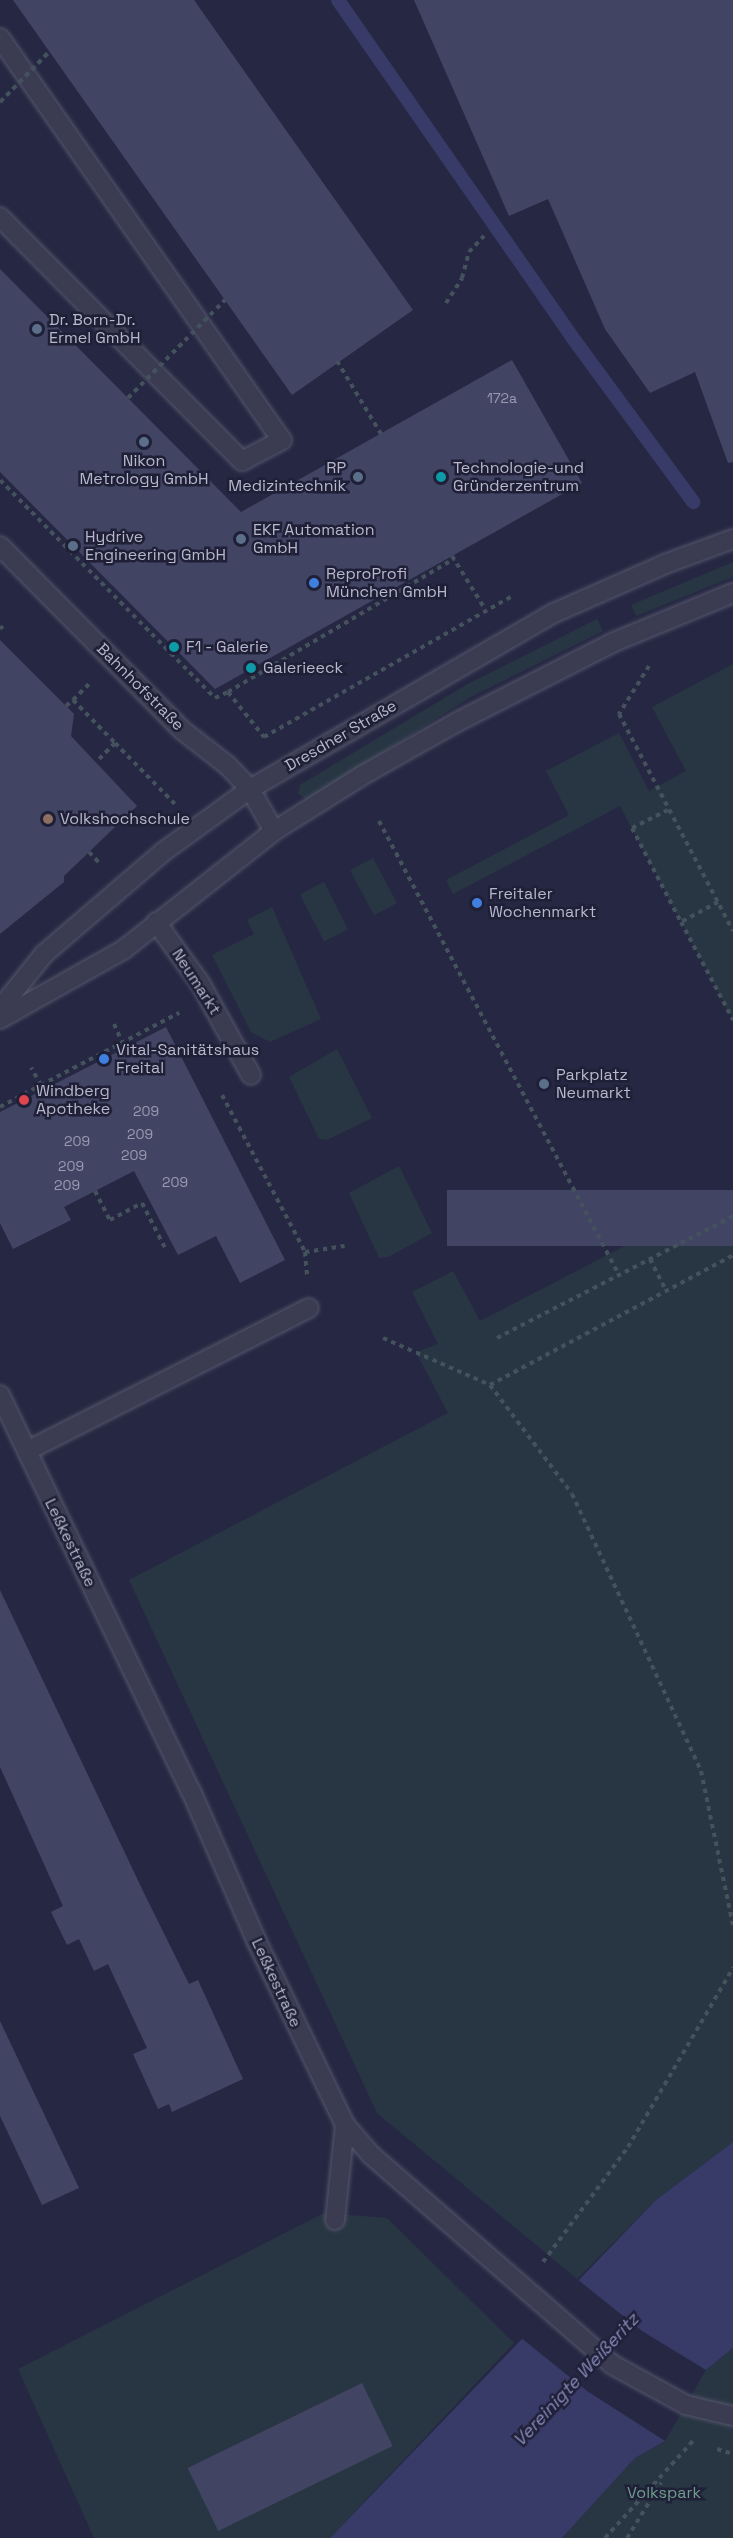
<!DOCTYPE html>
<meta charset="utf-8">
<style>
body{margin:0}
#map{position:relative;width:733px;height:2538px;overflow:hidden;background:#262843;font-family:"Space Grotesk",sans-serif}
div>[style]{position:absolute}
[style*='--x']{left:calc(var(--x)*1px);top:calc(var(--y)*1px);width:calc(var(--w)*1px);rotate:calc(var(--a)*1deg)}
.green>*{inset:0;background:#283643;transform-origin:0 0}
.water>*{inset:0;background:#383a67}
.pier>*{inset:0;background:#262843}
.stream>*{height:14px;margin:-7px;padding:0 7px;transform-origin:7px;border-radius:7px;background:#383a67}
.building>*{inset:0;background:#424463;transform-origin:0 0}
.path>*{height:4px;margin-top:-2px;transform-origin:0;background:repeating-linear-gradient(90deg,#44525d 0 4.5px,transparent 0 9px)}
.roads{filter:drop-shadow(0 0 2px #56566c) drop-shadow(0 0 2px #56566c)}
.service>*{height:18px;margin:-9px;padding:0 9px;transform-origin:9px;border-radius:9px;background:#3b3c52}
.minor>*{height:18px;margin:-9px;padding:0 9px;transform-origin:9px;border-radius:9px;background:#3b3c52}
.tertiary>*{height:18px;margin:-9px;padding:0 9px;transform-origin:9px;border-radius:9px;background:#3b3c52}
.path-bridge>*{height:4px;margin-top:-2px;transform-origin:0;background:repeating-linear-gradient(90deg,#44525d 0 4.5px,transparent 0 9px)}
.dots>*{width:16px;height:16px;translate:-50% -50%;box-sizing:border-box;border:3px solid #1f2038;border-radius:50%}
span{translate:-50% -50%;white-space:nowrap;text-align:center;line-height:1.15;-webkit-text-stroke:5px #1f2038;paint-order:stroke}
.number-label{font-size:14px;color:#9a9bb2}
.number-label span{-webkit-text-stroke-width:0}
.poi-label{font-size:16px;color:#b8b8cc}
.left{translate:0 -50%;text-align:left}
.right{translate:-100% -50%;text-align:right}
.street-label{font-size:16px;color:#b8b8cc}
.park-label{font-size:16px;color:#6f9d8a}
.water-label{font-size:18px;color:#8689b8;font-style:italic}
</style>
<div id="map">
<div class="green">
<i style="clip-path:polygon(733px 562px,733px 577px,636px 616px,631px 605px)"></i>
<i style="clip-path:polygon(597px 619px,603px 631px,471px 697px,307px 800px,298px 794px,300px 785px,466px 685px)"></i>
<i style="clip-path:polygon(733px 664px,733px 1020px,620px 806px,453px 894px,446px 880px,569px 815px,546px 771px,619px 733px,649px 791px,686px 771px,652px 707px)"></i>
<i style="left:373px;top:858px;width:51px;height:26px;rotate:62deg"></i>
<i style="left:324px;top:882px;width:53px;height:27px;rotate:63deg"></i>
<i style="clip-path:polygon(272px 907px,321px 1019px,270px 1042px,251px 1032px,212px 955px,254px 934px,247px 920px)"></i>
<i style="clip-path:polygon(337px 1049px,372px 1118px,327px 1140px,319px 1139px,289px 1077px)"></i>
<i style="clip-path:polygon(399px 1166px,432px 1233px,388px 1257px,379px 1258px,349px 1193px)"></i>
<i style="clip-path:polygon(733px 1190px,733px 2142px,656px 2200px,577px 2279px,377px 2113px,129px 1580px,448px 1413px,416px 1352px,438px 1344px,412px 1292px,453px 1271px,480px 1321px)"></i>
<i style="clip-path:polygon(324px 2213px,387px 2218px,514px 2343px,330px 2538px,94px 2538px,18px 2369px)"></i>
<i style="clip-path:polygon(733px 2348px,733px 2538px,562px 2538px,635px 2458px,665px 2441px,706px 2370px)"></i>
</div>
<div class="water">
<i style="clip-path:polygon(733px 2142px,733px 2348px,706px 2370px,665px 2441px,635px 2458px,562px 2538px,330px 2538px,656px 2200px)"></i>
</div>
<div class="pier">
<i style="clip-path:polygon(577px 2279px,642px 2331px,706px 2370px,665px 2441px,587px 2391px,520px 2337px)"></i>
</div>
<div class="stream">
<i style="--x:338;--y:0;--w:410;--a:55.2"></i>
<i style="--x:572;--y:337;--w:205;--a:53.7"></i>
</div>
<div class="building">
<i style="clip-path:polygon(13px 0,194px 0,413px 310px,292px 395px)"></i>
<i style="clip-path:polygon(414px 0,733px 0,733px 462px,728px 463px,695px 372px,650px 393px,605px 329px,548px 199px,509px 216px)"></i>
<i style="clip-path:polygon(0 269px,241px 512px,512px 360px,582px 483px,215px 689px,0 472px)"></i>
<i style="clip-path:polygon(0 640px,74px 714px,71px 736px,137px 806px,64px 876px,64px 882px,0 934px)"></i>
<i style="clip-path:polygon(166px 1027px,285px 1260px,240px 1283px,216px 1236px,178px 1255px,134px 1171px,64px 1207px,71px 1220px,13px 1249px,0 1223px,0 1112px)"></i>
<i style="left:733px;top:1190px;width:56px;height:286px;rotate:90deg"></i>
<i style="clip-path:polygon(0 1590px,143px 1891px,189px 1984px,198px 1980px,243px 2079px,172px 2112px,169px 2104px,158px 2109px,133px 2054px,147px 2048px,108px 1964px,94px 1971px,79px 1939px,67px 1945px,51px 1912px,63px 1906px,0 1767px)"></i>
<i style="clip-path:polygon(0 2021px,79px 2188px,42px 2205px,0 2116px)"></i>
<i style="left:362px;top:2383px;width:70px;height:194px;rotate:64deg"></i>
</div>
<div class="path">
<i style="--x:446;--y:303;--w:30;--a:-57"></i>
<i style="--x:462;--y:278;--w:27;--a:-75"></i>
<i style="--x:469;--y:252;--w:22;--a:-47"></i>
<i style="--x:337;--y:361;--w:85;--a:58.9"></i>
<i style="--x:0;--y:480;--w:306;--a:45.4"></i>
<i style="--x:215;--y:698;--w:14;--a:-25"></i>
<i style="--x:228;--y:692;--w:58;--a:51.3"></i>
<i style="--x:264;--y:737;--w:285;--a:-29.6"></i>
<i style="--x:452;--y:556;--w:62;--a:58.1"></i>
<i style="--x:0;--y:626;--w:4;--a:45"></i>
<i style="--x:649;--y:666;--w:57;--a:122"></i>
<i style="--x:619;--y:714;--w:245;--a:62.3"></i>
<i style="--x:228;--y:692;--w:262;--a:-30.5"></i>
<i style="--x:73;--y:700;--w:24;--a:-45"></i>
<i style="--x:66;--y:706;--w:9;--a:-41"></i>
<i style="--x:73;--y:700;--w:60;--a:45.7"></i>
<i style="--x:115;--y:743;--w:27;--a:135"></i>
<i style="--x:115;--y:743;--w:86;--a:45.5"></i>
<i style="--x:668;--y:810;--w:40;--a:153.4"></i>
<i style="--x:632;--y:828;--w:106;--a:62.5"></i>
<i style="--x:379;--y:821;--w:514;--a:62.14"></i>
<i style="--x:89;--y:852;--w:16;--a:47"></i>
<i style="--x:718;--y:902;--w:42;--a:151.6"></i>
<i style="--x:681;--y:922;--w:111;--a:62"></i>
<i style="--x:114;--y:1024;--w:20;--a:66"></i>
<i style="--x:44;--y:1090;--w:6;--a:-121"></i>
<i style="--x:41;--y:1085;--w:156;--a:-27.6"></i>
<i style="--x:222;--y:1095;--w:178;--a:62.1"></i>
<i style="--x:305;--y:1252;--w:40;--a:-8.5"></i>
<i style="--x:0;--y:1107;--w:47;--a:-28.2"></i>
<i style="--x:41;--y:1085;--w:20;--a:-120"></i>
<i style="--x:95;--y:1191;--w:33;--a:63"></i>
<i style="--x:110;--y:1220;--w:36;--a:-28"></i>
<i style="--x:142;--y:1203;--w:53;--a:62.9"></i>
<i style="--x:305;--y:1252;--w:24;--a:85"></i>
<i style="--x:650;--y:1259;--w:36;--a:63"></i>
<i style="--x:383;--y:1338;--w:117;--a:23.7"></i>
<i style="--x:490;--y:1385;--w:136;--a:53"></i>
<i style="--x:572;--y:1494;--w:306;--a:65"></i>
<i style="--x:701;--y:1771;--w:157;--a:78.3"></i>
<i style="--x:497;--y:1338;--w:266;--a:-27.3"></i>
<i style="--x:490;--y:1385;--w:276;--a:-28.1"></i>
<i style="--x:543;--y:2262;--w:143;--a:-53.5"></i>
<i style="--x:628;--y:2147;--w:208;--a:-59.6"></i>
<i style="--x:717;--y:2449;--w:17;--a:17"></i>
<i style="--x:605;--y:2538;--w:131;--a:-47.8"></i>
<i style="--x:627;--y:2538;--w:65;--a:-58.3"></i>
</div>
<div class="roads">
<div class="service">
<i style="--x:0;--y:38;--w:491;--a:55"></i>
<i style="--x:282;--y:440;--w:45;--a:152.3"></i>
<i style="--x:242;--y:461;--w:344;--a:-134.8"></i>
<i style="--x:156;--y:922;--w:75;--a:54.2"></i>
<i style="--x:200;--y:983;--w:105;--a:61"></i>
<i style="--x:27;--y:1451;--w:316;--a:-26.9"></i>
<i style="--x:335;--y:2220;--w:96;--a:-84"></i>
</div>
<div class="minor">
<i style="--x:0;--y:546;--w:259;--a:45.3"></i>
<i style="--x:182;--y:730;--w:58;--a:38"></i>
<i style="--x:228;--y:766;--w:32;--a:46"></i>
<i style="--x:250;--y:789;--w:48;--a:60.3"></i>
<i style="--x:0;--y:1395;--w:440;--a:64.3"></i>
<i style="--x:191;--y:1791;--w:163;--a:66.4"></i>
<i style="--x:256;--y:1940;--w:205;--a:64.3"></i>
<i style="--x:345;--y:2125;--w:38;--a:49"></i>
<i style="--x:370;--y:2154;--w:322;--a:41"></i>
<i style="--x:613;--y:2365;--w:83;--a:28.7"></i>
<i style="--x:686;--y:2405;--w:48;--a:13.2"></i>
</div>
<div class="tertiary">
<i style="--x:0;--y:1009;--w:70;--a:-51.3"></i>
<i style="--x:44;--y:954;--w:157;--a:-40.6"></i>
<i style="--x:163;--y:852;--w:107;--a:-35.9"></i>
<i style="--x:250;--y:789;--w:351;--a:-30.1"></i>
<i style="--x:554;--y:613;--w:121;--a:-23.8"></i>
<i style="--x:665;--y:564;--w:72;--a:-20.2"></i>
<i style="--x:0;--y:1019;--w:141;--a:-29.3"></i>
<i style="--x:123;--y:950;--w:192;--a:-38.2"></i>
<i style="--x:274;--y:831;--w:105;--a:-32.2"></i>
<i style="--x:363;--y:775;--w:110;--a:-29.4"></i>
<i style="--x:459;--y:721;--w:174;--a:-27"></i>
<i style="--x:614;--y:642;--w:129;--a:-22.4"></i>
</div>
</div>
<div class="path-bridge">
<i style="--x:0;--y:102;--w:70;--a:-45.6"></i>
<i style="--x:128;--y:398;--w:138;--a:-45.3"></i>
</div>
<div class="dots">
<i style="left:37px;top:329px;background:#5c6f8a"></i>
<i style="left:144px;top:442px;background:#5c6f8a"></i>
<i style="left:358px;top:477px;background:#5c6f8a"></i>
<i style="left:441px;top:477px;background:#0f9aa8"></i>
<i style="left:241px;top:539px;background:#5c6f8a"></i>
<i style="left:73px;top:546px;background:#5c6f8a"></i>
<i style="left:314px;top:583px;background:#3f7fe0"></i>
<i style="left:174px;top:647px;background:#0f9aa8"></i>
<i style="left:251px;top:668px;background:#0f9aa8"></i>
<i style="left:48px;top:819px;background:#8d6e63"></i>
<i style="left:477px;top:903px;background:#3f7fe0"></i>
<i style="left:104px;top:1059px;background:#3f7fe0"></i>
<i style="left:544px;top:1084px;background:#5c6f8a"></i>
<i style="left:24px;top:1100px;background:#e0444e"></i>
</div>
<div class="number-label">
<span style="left:502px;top:398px">172a</span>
<span style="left:146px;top:1111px">209</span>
<span style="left:140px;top:1134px">209</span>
<span style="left:77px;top:1141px">209</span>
<span style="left:134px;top:1155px">209</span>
<span style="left:71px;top:1166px">209</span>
<span style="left:175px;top:1182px">209</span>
<span style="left:67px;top:1185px">209</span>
</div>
<div class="poi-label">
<span class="left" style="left:49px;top:329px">Dr. Born-Dr.<br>Ermel GmbH</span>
<span style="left:144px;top:470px">Nikon<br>Metrology GmbH</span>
<span class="right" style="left:346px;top:477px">RP<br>Medizintechnik</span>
<span class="left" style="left:453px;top:477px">Technologie-und<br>Gründerzentrum</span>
<span class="left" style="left:253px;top:539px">EKF Automation<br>GmbH</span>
<span class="left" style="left:85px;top:546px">Hydrive<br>Engineering GmbH</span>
<span class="left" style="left:326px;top:583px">ReproProfi<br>München GmbH</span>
<span class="left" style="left:186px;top:647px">F1 - Galerie</span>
<span class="left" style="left:263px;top:668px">Galerieeck</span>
<span class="left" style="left:60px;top:819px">Volkshochschule</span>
<span class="left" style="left:489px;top:903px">Freitaler<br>Wochenmarkt</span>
<span class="left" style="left:116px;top:1059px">Vital-Sanitätshaus<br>Freital</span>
<span class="left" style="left:556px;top:1084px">Parkplatz<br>Neumarkt</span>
<span class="left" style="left:36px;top:1100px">Windberg<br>Apotheke</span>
</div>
<div class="street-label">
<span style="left:140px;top:687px;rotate:45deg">Bahnhofstraße</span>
<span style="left:341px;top:736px;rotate:-30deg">Dresdner Straße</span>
<span style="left:196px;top:982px;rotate:57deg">Neumarkt</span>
<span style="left:70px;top:1543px;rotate:64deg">Leßkestraße</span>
<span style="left:276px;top:1983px;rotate:65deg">Leßkestraße</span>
</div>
<div class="park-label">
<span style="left:664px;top:2493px">Volkspark</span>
</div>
<div class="water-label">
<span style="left:576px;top:2380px;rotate:-47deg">Vereinigte Weißeritz</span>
</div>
</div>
